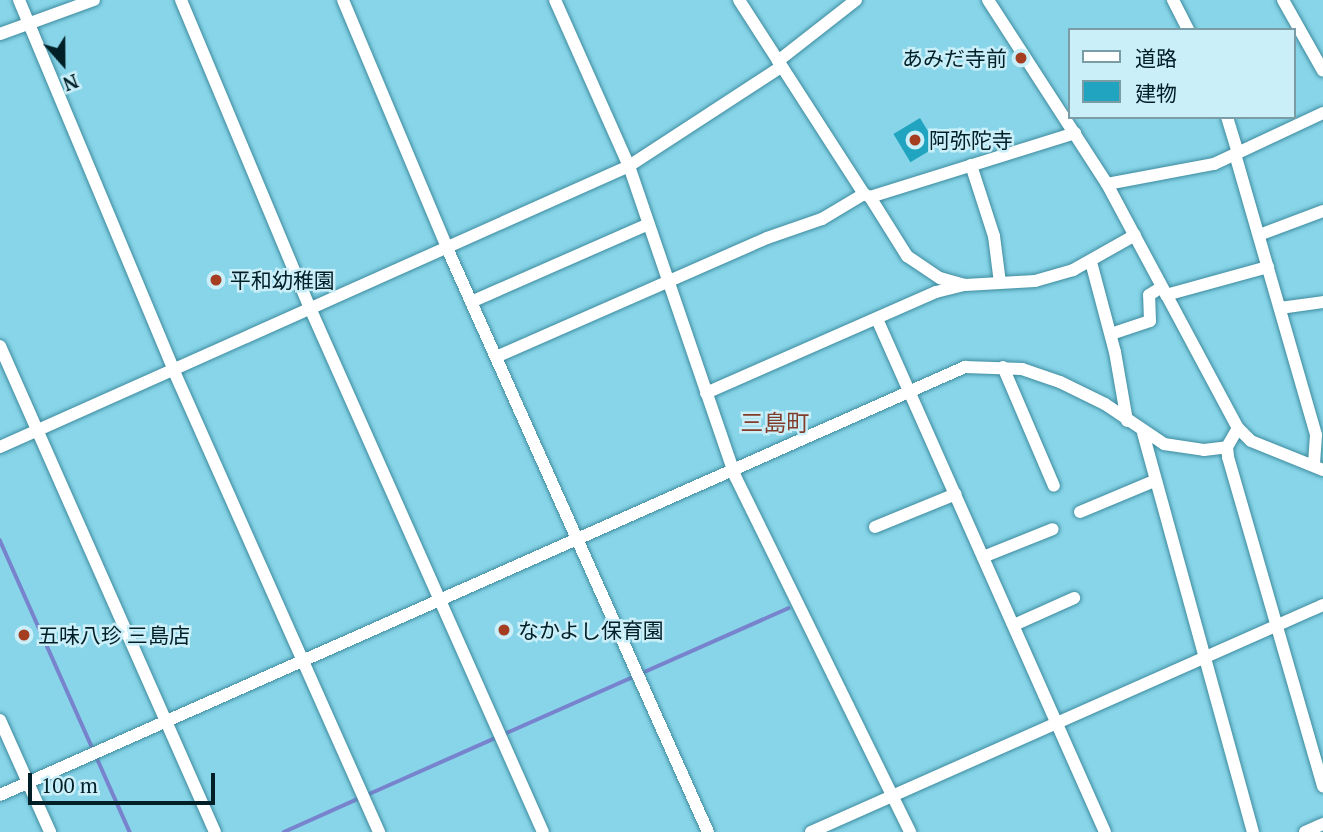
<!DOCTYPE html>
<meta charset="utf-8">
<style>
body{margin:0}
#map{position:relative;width:1323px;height:832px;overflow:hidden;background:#88d5e9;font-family:"PT Serif","Noto Sans JP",serif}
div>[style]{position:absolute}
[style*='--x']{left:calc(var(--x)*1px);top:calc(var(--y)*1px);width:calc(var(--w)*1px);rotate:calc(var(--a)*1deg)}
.stream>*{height:3.5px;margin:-1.75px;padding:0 1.75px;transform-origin:1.75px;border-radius:1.75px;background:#7883cd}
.building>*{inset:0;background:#20a4bf;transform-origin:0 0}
.roads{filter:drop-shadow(0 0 2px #3e8b9e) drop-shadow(0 0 2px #3e8b9e)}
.minor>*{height:12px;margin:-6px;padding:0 6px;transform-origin:6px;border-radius:6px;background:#fff}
.dots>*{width:19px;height:19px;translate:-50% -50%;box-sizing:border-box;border:4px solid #caeff9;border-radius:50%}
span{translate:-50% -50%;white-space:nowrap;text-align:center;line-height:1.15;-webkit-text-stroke:5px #caeff9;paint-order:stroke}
.poi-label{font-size:21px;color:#001f27}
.right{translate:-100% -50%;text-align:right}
.left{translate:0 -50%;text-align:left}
.neighbourhood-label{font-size:23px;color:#823d2a}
.legend{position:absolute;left:1068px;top:28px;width:228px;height:91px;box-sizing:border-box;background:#caeff9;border:2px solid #799ca5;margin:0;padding:9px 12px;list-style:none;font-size:21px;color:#001f27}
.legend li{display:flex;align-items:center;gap:14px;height:35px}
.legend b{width:35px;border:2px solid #799ca5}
.north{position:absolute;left:28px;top:28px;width:70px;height:70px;-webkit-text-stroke:5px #caeff9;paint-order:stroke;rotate:159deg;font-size:19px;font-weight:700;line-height:28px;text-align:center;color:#001f27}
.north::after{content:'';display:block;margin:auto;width:24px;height:32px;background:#001f27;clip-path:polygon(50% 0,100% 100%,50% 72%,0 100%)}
.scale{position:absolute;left:28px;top:773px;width:187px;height:32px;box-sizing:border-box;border:4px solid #001f27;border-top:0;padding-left:9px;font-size:21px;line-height:24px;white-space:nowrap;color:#001f27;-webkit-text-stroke:5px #caeff9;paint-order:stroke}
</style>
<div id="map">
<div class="stream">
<i style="--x:0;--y:540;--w:320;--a:66"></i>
<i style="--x:367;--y:795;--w:461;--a:-23.9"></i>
<i style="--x:284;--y:832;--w:83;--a:-24.1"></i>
</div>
<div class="building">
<i style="left:920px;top:118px;width:33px;height:31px;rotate:59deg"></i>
</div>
<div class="roads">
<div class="minor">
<i style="--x:19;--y:0;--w:400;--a:67.3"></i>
<i style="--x:173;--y:369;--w:507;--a:66.01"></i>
<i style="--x:181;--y:0;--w:334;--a:67.3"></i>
<i style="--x:310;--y:308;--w:573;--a:66.03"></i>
<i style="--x:343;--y:0;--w:269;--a:67.2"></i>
<i style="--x:447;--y:248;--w:640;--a:65.92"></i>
<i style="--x:555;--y:0;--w:182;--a:66"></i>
<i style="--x:629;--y:166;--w:328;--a:71.1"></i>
<i style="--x:735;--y:476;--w:397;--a:63.8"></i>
<i style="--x:739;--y:0;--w:231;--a:57.2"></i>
<i style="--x:988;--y:0;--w:219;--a:57.1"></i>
<i style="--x:1107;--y:184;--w:277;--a:61.8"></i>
<i style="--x:1238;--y:428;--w:18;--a:45"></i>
<i style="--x:1251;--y:441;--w:78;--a:21.9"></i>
<i style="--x:1173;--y:0;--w:34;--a:63"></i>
<i style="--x:1283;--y:0;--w:81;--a:60.6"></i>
<i style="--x:0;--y:34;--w:100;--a:-19.9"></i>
<i style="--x:778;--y:61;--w:99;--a:-38"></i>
<i style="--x:1227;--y:117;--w:37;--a:73"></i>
<i style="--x:1235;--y:154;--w:292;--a:73.9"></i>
<i style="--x:1316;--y:435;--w:29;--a:94"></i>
<i style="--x:971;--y:165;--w:75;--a:72.1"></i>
<i style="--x:994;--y:236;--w:47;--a:82.7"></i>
<i style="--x:1107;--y:184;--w:109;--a:-10.6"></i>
<i style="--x:1214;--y:164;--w:120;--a:-25.1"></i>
<i style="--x:870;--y:197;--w:70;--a:57.9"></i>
<i style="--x:907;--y:256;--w:40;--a:34"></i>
<i style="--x:940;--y:278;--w:25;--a:16"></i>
<i style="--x:1259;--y:235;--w:68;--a:-20.6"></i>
<i style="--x:1091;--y:262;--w:93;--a:75.1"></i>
<i style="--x:1115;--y:352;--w:70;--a:80.1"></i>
<i style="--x:1166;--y:295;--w:106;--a:-15.4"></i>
<i style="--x:471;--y:302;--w:194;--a:-23.7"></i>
<i style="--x:1280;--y:308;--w:43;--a:-7.9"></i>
<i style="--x:877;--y:319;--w:561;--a:66.04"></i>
<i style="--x:1111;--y:334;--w:41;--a:-18.4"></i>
<i style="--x:1150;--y:321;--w:26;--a:-92"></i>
<i style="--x:1149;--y:295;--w:15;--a:-32"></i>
<i style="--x:0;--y:346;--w:531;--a:66.14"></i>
<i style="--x:496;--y:357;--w:296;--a:-23.7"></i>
<i style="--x:767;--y:238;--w:58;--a:-19.1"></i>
<i style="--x:822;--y:219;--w:49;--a:-30.8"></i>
<i style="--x:864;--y:194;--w:7;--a:27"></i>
<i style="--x:870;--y:197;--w:215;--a:-17.3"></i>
<i style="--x:1003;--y:367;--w:129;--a:66.8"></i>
<i style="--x:706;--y:393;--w:251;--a:-23.7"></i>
<i style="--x:936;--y:292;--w:30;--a:-14"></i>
<i style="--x:965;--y:285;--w:70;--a:-3.3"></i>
<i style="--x:1035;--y:281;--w:40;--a:-16"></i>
<i style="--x:1073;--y:270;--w:71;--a:-29.4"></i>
<i style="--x:1238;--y:428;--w:22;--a:120"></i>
<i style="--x:1227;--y:447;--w:10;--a:84"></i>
<i style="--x:1228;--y:457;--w:343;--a:73.9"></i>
<i style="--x:1143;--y:433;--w:414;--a:74.6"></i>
<i style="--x:0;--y:447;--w:689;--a:-24.07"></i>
<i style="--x:629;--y:166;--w:181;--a:-33.1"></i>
<i style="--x:1080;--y:512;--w:80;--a:-22.7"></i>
<i style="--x:875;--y:527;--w:87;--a:-22.2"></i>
<i style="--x:983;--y:557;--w:75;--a:-21.8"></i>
<i style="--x:1014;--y:625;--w:66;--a:-24.2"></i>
<i style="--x:0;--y:720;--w:123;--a:65.9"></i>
<i style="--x:0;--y:795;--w:1056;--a:-23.92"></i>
<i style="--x:965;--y:367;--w:57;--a:2"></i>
<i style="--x:1022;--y:369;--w:40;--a:18.9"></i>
<i style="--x:1060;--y:382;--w:50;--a:26.1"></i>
<i style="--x:1105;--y:404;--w:71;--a:34.1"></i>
<i style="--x:1164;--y:444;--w:40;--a:8.5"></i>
<i style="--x:1204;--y:450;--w:23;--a:-7"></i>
<i style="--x:811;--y:832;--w:560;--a:-23.91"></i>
<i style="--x:1305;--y:832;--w:20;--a:-24"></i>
</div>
</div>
<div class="dots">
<i style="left:1021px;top:58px;background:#a53d20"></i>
<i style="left:915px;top:140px;background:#a53d20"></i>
<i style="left:216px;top:280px;background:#a53d20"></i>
<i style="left:504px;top:630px;background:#a53d20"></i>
<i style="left:24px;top:635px;background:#a53d20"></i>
</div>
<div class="poi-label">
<span class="right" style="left:1007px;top:58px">あみだ寺前</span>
<span class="left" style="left:929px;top:140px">阿弥陀寺</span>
<span class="left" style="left:230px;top:280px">平和幼稚園</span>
<span class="left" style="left:518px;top:630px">なかよし保育園</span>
<span class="left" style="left:38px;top:635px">五味八珍 三島店</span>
</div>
<div class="neighbourhood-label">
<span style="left:775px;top:423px">三島町</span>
</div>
<ul class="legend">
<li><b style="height:9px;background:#fff"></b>道路</li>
<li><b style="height:19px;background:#20a4bf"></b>建物</li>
</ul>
<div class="north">N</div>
<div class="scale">100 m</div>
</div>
